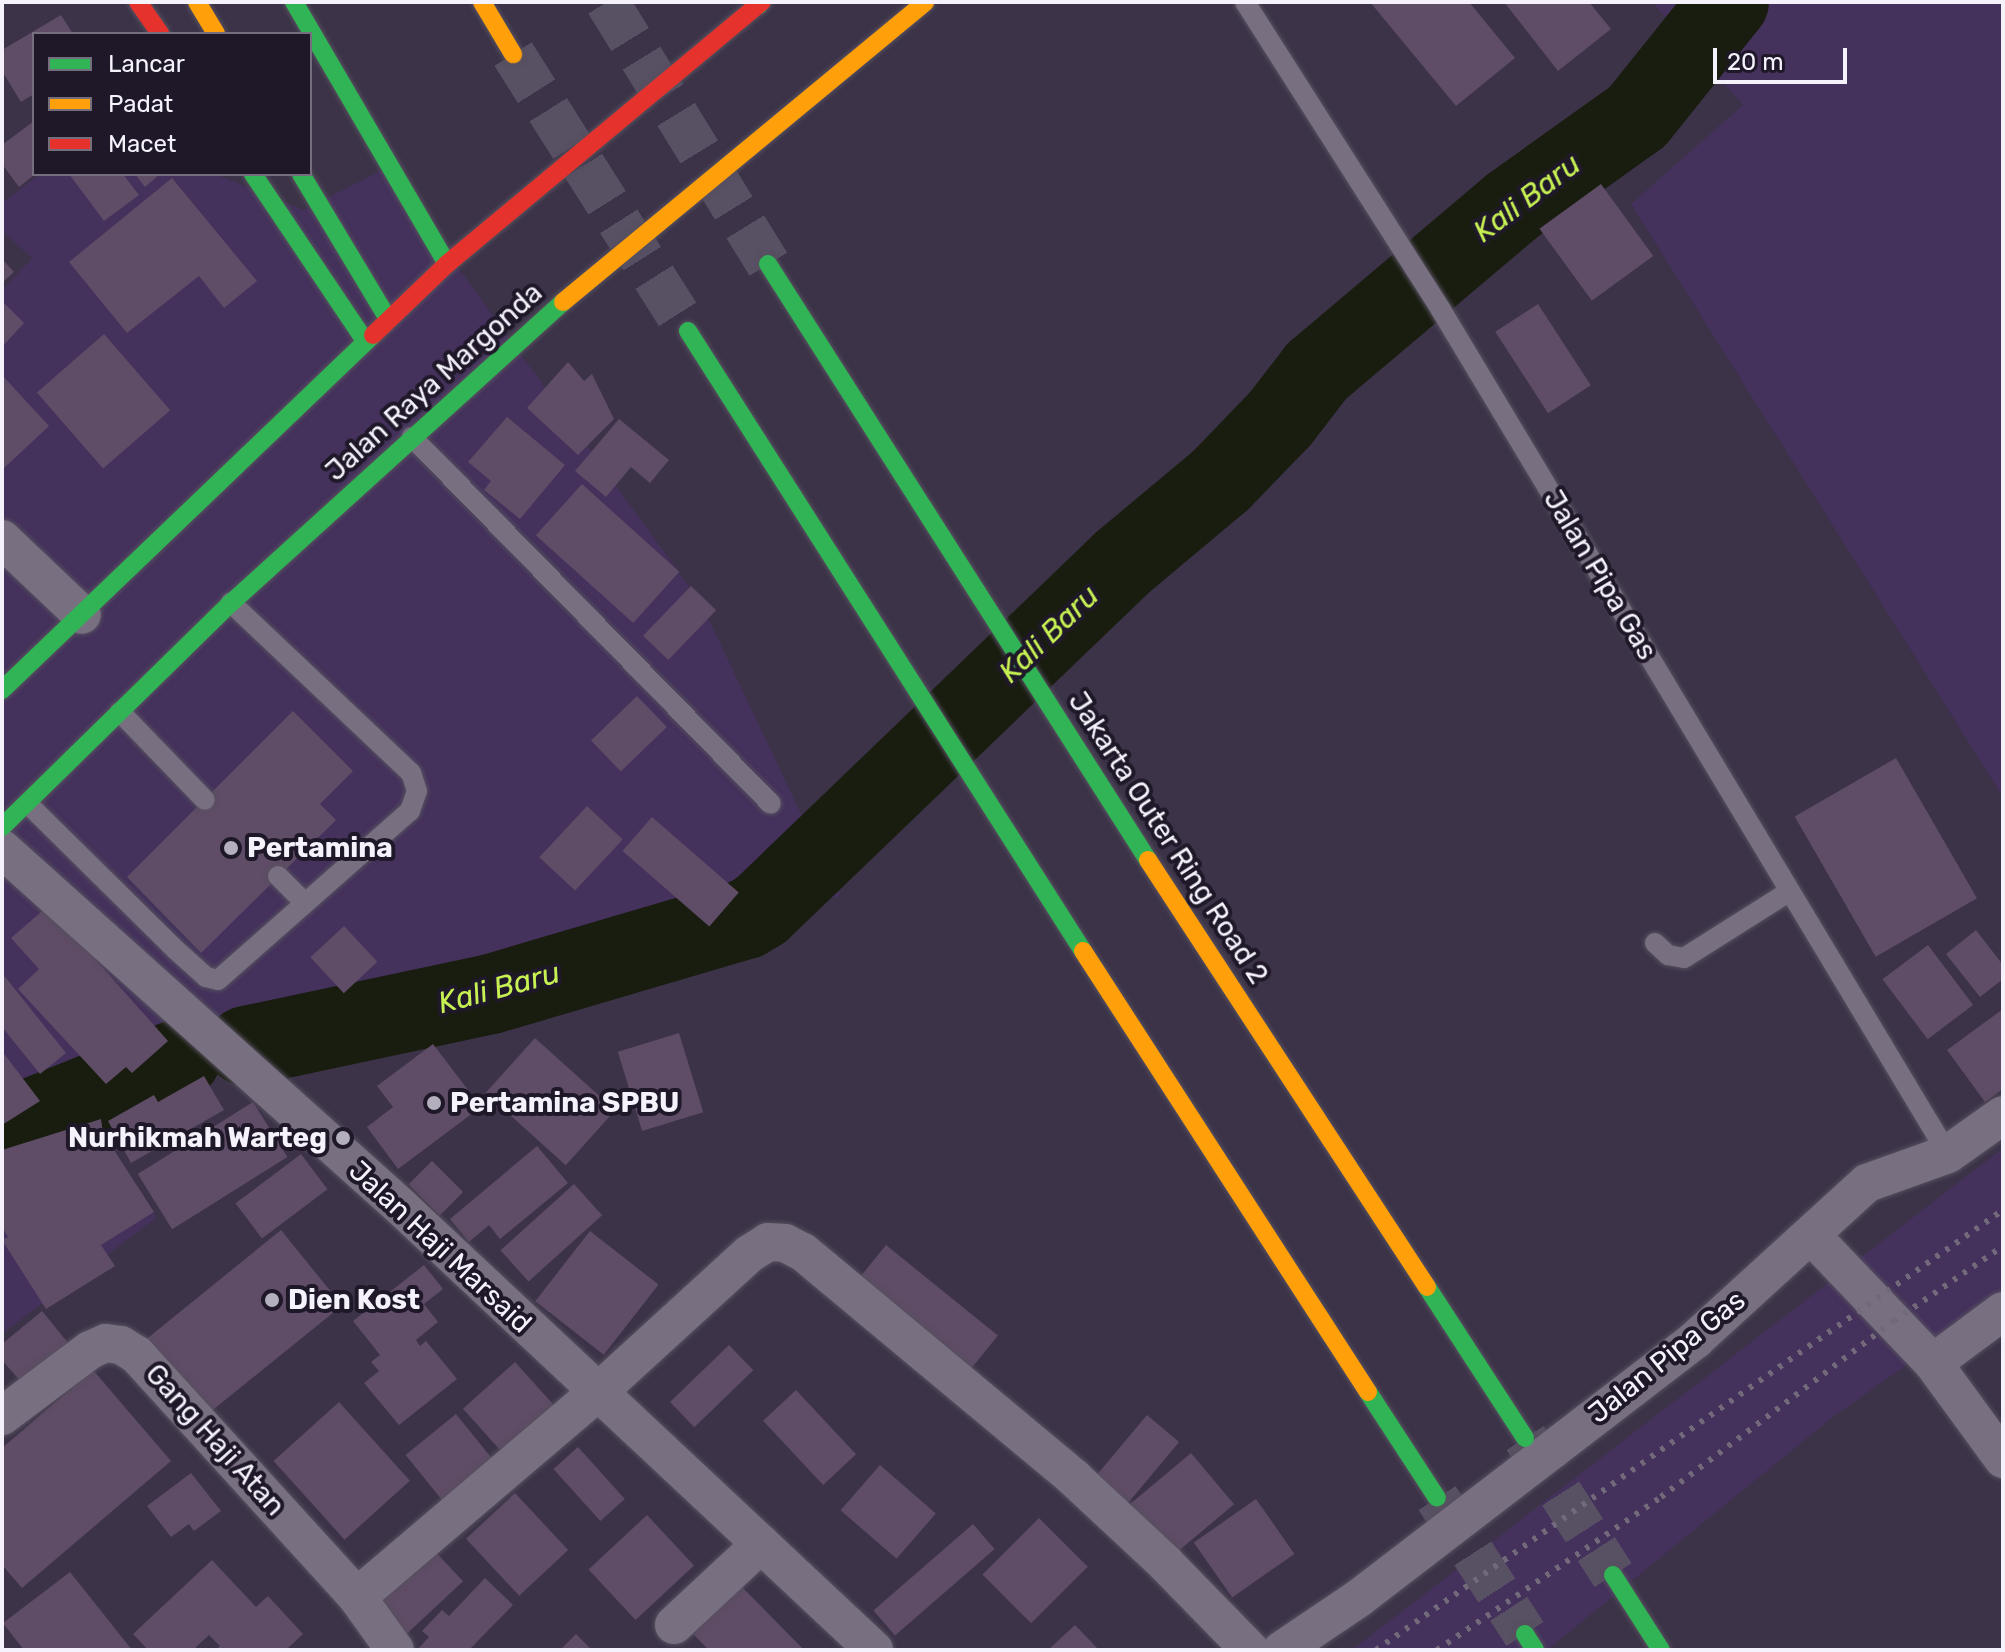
<!DOCTYPE html>
<style>
body{margin:0}
#map{position:relative;width:2005px;height:1652px;overflow:hidden;background:#3c3348;font-family:Rubik,sans-serif}
div>[style]{position:absolute}
[style*='--x']{left:calc(var(--x)*1px);top:calc(var(--y)*1px);width:calc(var(--w)*1px);rotate:calc(var(--a)*1deg)}
.built>*{inset:0;background:#44315c}
.river>*{height:80px;margin:-40px;padding:0 40px;transform-origin:40px;border-radius:40px;background:#191d10}
.building>*{inset:0;background:#5f4c66;transform-origin:0 0}
.highway-tunnel>*{height:44px;margin-top:-22px;transform-origin:0;background:repeating-linear-gradient(90deg,#585063 0 44px,transparent 0 66px)}
.roads{filter:drop-shadow(0 0 2px #56505f) drop-shadow(0 0 2px #56505f)}
.lane>*{height:20px;margin:-10px;padding:0 10px;transform-origin:10px;border-radius:10px;background:#787081}
.street>*{height:38px;margin:-19px;padding:0 19px;transform-origin:19px;border-radius:19px;background:#787081}
.fast>*{height:18px;margin:-9px;padding:0 9px;transform-origin:9px;border-radius:9px;background:#30b455}
.slow>*{height:18px;margin:-9px;padding:0 9px;transform-origin:9px;border-radius:9px;background:#ff9f0a}
.jam>*{height:18px;margin:-9px;padding:0 9px;transform-origin:9px;border-radius:9px;background:#e5322d}
.rail>*{height:6px;margin-top:-3px;transform-origin:0;background:repeating-linear-gradient(90deg,#726a7b 0 4px,transparent 0 12px)}
.dots>*{width:22px;height:22px;translate:-50% -50%;box-sizing:border-box;border:4px solid #1f1829;border-radius:50%}
span{translate:-50% -50%;white-space:nowrap;text-align:center;line-height:1.15;-webkit-text-stroke:8px #1f1829;paint-order:stroke}
.street-label{font-size:28px;color:#f5f2fc}
.poi-label{font-size:28px;color:#f5f2fc;font-weight:700}
.left{translate:0 -50%;text-align:left}
.right{translate:-100% -50%;text-align:right}
.water-label{font-size:30px;color:#c7f153;font-style:italic}
.frame{position:absolute;inset:0;border:4px solid #f5f2fc;pointer-events:none}
.legend{position:absolute;left:32px;top:32px;width:280px;height:144px;box-sizing:border-box;background:#1f1829;border:2px solid #756f7d;margin:0;padding:10px 14px;list-style:none;font-size:24px;color:#f5f2fc}
.legend li{display:flex;align-items:center;gap:16px;height:40px}
.legend b{width:40px;border:2px solid #756f7d}
.scale{position:absolute;left:1713px;top:48px;width:134px;height:36px;box-sizing:border-box;border:4px solid #f5f2fc;border-top:0;padding-left:10px;font-size:24px;line-height:28px;white-space:nowrap;color:#f5f2fc;-webkit-text-stroke:6px #1f1829;paint-order:stroke}
</style>
<div id="map">
<div class="built">
<i style="clip-path:polygon(1652px 2px,2003px 2px,2003px 797px,1631px 204px,1743px 105px)"></i>
<i style="clip-path:polygon(386px 168px,701px 603px,840px 896px,86px 1103px,156px 1218px,2px 1334px,2px 290px,32px 258px,2px 231px,2px 203px,40px 174px,215px 174px,304px 210px)"></i>
<i style="clip-path:polygon(2003px 1148px,2003px 1297px,1834px 1416px,1547px 1650px,1352px 1650px)"></i>
</div>
<div class="river">
<i style="--x:246;--y:1046;--w:250;--a:-12"></i>
<i style="--x:491;--y:994;--w:266;--a:-16.4"></i>
<i style="--x:746;--y:919;--w:17;--a:-31"></i>
<i style="--x:761;--y:910;--w:502;--a:-43.87"></i>
<i style="--x:1123;--y:562;--w:128;--a:-39.9"></i>
<i style="--x:1221;--y:480;--w:85;--a:-46"></i>
<i style="--x:1280;--y:419;--w:61;--a:-52.4"></i>
<i style="--x:1317;--y:371;--w:255;--a:-40.2"></i>
<i style="--x:1512;--y:206;--w:153;--a:-35.5"></i>
<i style="--x:1637;--y:117;--w:147;--a:-51.3"></i>
<i style="--x:2;--y:1130;--w:193;--a:-21.9"></i>
</div>
<div class="building">
<i style="clip-path:polygon(1370px 2px,1469px 2px,1515px 58px,1456px 106px)"></i>
<i style="clip-path:polygon(1504px 2px,1589px 2px,1611px 29px,1558px 71px)"></i>
<i style="clip-path:polygon(61px 15px,73px 34px,34px 34px,34px 94px,21px 102px,2px 71px,2px 50px)"></i>
<i style="clip-path:polygon(34px 121px,34px 175px,19px 187px,2px 164px,2px 145px)"></i>
<i style="clip-path:polygon(69px 174px,123px 174px,139px 195px,104px 221px)"></i>
<i style="clip-path:polygon(135px 174px,160px 174px,145px 187px)"></i>
<i style="clip-path:polygon(172px 178px,257px 281px,224px 308px,199px 276px,127px 333px,69px 262px)"></i>
<i style="left:1601px;top:184px;width:89px;height:76px;rotate:54deg"></i>
<i style="clip-path:polygon(2px 259px,14px 272px,2px 283px)"></i>
<i style="clip-path:polygon(2px 301px,24px 323px,2px 347px)"></i>
<i style="left:1538px;top:304px;width:97px;height:51px;rotate:57deg"></i>
<i style="left:104px;top:334px;width:101px;height:89px;rotate:49deg"></i>
<i style="clip-path:polygon(568px 362px,584px 381px,592px 374px,614px 419px,578px 455px,527px 408px)"></i>
<i style="clip-path:polygon(2px 375px,49px 426px,2px 470px)"></i>
<i style="clip-path:polygon(507px 417px,565px 465px,520px 519px,484px 490px,491px 481px,468px 462px)"></i>
<i style="clip-path:polygon(619px 419px,669px 460px,650px 483px,631px 467px,606px 497px,575px 471px)"></i>
<i style="left:582px;top:484px;width:131px;height:69px;rotate:42deg"></i>
<i style="left:691px;top:586px;width:35px;height:69px;rotate:44deg"></i>
<i style="left:637px;top:696px;width:43px;height:64px;rotate:46deg"></i>
<i style="clip-path:polygon(293px 711px,353px 771px,320px 804px,336px 820px,201px 953px,127px 877px)"></i>
<i style="left:1896px;top:758px;width:162px;height:117px;rotate:60deg"></i>
<i style="left:587px;top:806px;width:49px;height:70px;rotate:43deg"></i>
<i style="left:652px;top:817px;width:115px;height:45px;rotate:41deg"></i>
<i style="clip-path:polygon(48px 906px,168px 1041px,132px 1073px,126px 1067px,106px 1084px,18px 989px,39px 969px,11px 938px)"></i>
<i style="left:344px;top:926px;width:49px;height:46px;rotate:47deg"></i>
<i style="clip-path:polygon(1976px 930px,2003px 965px,2003px 979px,1980px 997px,1946px 954px)"></i>
<i style="left:1928px;top:945px;width:75px;height:57px;rotate:53deg"></i>
<i style="clip-path:polygon(2px 973px,66px 1053px,40px 1074px,2px 1027px)"></i>
<i style="clip-path:polygon(2003px 1009px,2003px 1089px,1985px 1102px,1947px 1050px)"></i>
<i style="left:679px;top:1033px;width:83px;height:64px;rotate:73deg"></i>
<i style="left:535px;top:1038px;width:108px;height:74px;rotate:42deg"></i>
<i style="clip-path:polygon(433px 1044px,481px 1107px,398px 1169px,367px 1127px,393px 1107px,377px 1086px)"></i>
<i style="clip-path:polygon(2px 1051px,40px 1101px,2px 1125px)"></i>
<i style="clip-path:polygon(204px 1076px,224px 1110px,131px 1163px,108px 1121px,154px 1095px,158px 1102px)"></i>
<i style="left:253px;top:1102px;width:65px;height:136px;rotate:58deg"></i>
<i style="clip-path:polygon(101px 1119px,103px 1133px,154px 1212px,101px 1245px,115px 1266px,46px 1309px,2px 1240px,8px 1237px,2px 1227px,2px 1150px)"></i>
<i style="clip-path:polygon(537px 1146px,568px 1183px,500px 1239px,489px 1225px,469px 1242px,450px 1219px)"></i>
<i style="left:301px;top:1154px;width:44px;height:82px;rotate:53deg"></i>
<i style="left:432px;top:1161px;width:44px;height:33px;rotate:45deg"></i>
<i style="left:574px;top:1184px;width:42px;height:99px;rotate:48deg"></i>
<i style="left:281px;top:1230px;width:97px;height:179px;rotate:51deg"></i>
<i style="left:590px;top:1231px;width:87px;height:89px;rotate:38deg"></i>
<i style="left:886px;top:1245px;width:144px;height:48px;rotate:39deg"></i>
<i style="clip-path:polygon(424px 1265px,443px 1289px,424px 1304px,438px 1322px,416px 1340px,420px 1346px,426px 1341px,457px 1379px,399px 1425px,364px 1383px,379px 1371px,371px 1362px,380px 1355px,353px 1321px)"></i>
<i style="clip-path:polygon(42px 1311px,69px 1344px,22px 1383px,2px 1360px,2px 1344px)"></i>
<i style="left:729px;top:1345px;width:35px;height:82px;rotate:46deg"></i>
<i style="left:515px;top:1362px;width:60px;height:70px;rotate:48deg"></i>
<i style="clip-path:polygon(93px 1370px,171px 1461px,22px 1588px,2px 1565px,2px 1448px)"></i>
<i style="left:796px;top:1390px;width:88px;height:45px;rotate:47deg"></i>
<i style="left:339px;top:1402px;width:106px;height:88px;rotate:48deg"></i>
<i style="left:456px;top:1414px;width:63px;height:65px;rotate:51deg"></i>
<i style="left:1147px;top:1415px;width:42px;height:86px;rotate:40deg"></i>
<i style="left:578px;top:1447px;width:70px;height:33px;rotate:48deg"></i>
<i style="left:1191px;top:1453px;width:67px;height:79px;rotate:50deg"></i>
<i style="left:880px;top:1465px;width:74px;height:60px;rotate:41deg"></i>
<i style="clip-path:polygon(191px 1473px,221px 1511px,194px 1531px,189px 1524px,171px 1537px,147px 1506px)"></i>
<i style="left:515px;top:1493px;width:78px;height:67px;rotate:47deg"></i>
<i style="left:1256px;top:1499px;width:67px;height:76px;rotate:55deg"></i>
<i style="left:647px;top:1515px;width:69px;height:80px;rotate:47deg"></i>
<i style="left:1039px;top:1518px;width:69px;height:80px;rotate:45deg"></i>
<i style="left:973px;top:1524px;width:33px;height:132px;rotate:49deg"></i>
<i style="left:431px;top:1547px;width:47px;height:82px;rotate:47deg"></i>
<i style="clip-path:polygon(212px 1560px,256px 1607px,268px 1596px,303px 1634px,286px 1650px,216px 1650px,220px 1646px,209px 1635px,193px 1650px,148px 1650px,133px 1634px)"></i>
<i style="clip-path:polygon(70px 1572px,113px 1626px,132px 1650px,24px 1650px,16px 1640px,3px 1623px)"></i>
<i style="clip-path:polygon(485px 1578px,513px 1605px,469px 1650px,417px 1650px,429px 1637px,422px 1631px,442px 1610px,449px 1616px)"></i>
<i style="clip-path:polygon(742px 1587px,804px 1650px,709px 1650px,693px 1634px)"></i>
<i style="clip-path:polygon(1075px 1625px,1099px 1650px,1048px 1650px)"></i>
<i style="clip-path:polygon(576px 1634px,592px 1650px,560px 1650px)"></i>
</div>
<div class="highway-tunnel">
<i style="--x:607;--y:2;--w:308;--a:58.4"></i>
<i style="--x:513;--y:54;--w:328;--a:57.7"></i>
<i style="--x:1525;--y:1438;--w:163;--a:57.3"></i>
<i style="--x:1437;--y:1498;--w:162;--a:57.1"></i>
</div>
<div class="roads">
<div class="lane">
<i style="--x:1245;--y:2;--w:365;--a:57.5"></i>
<i style="--x:1441;--y:310;--w:985;--a:59.01"></i>
<i style="--x:412;--y:437;--w:513;--a:45.63"></i>
<i style="--x:120;--y:712;--w:122;--a:46"></i>
<i style="--x:28;--y:804;--w:208;--a:44.6"></i>
<i style="--x:176;--y:950;--w:40;--a:42"></i>
<i style="--x:206;--y:977;--w:12;--a:14"></i>
<i style="--x:218;--y:980;--w:256;--a:-41.4"></i>
<i style="--x:410;--y:811;--w:21;--a:-71"></i>
<i style="--x:417;--y:791;--w:19;--a:-108"></i>
<i style="--x:411;--y:773;--w:248;--a:-136.6"></i>
<i style="--x:278;--y:876;--w:38;--a:45"></i>
<i style="--x:1655;--y:943;--w:18;--a:43"></i>
<i style="--x:1668;--y:955;--w:16;--a:11"></i>
<i style="--x:1684;--y:958;--w:125;--a:-32.3"></i>
</div>
<div class="street">
<i style="--x:2;--y:539;--w:110;--a:43.5"></i>
<i style="--x:2;--y:849;--w:536;--a:41.9"></i>
<i style="--x:401;--y:1207;--w:648;--a:43.12"></i>
<i style="--x:1811;--y:1235;--w:177;--a:46.4"></i>
<i style="--x:1933;--y:1363;--w:119;--a:53.9"></i>
<i style="--x:1933;--y:1363;--w:87;--a:-36.6"></i>
<i style="--x:2;--y:1416;--w:110;--a:-36.9"></i>
<i style="--x:90;--y:1350;--w:17;--a:-24"></i>
<i style="--x:106;--y:1343;--w:15;--a:8"></i>
<i style="--x:121;--y:1345;--w:19;--a:32"></i>
<i style="--x:137;--y:1355;--w:327;--a:47.7"></i>
<i style="--x:357;--y:1597;--w:65;--a:54.4"></i>
<i style="--x:357;--y:1597;--w:315;--a:-40.4"></i>
<i style="--x:597;--y:1393;--w:206;--a:-42.4"></i>
<i style="--x:749;--y:1254;--w:22;--a:-32"></i>
<i style="--x:768;--y:1242;--w:17;--a:3"></i>
<i style="--x:785;--y:1243;--w:20;--a:27"></i>
<i style="--x:803;--y:1252;--w:353;--a:39.8"></i>
<i style="--x:1074;--y:1478;--w:125;--a:43"></i>
<i style="--x:1165;--y:1563;--w:122;--a:45.7"></i>
<i style="--x:674;--y:1625;--w:119;--a:-43"></i>
<i style="--x:1282;--y:1650;--w:93;--a:-34"></i>
<i style="--x:1359;--y:1598;--w:425;--a:-37.5"></i>
<i style="--x:1696;--y:1339;--w:231;--a:-42.4"></i>
<i style="--x:1867;--y:1183;--w:86;--a:-19.7"></i>
<i style="--x:1948;--y:1154;--w:67;--a:-35.3"></i>
</div>
<div class="fast">
<i style="--x:294;--y:2;--w:303;--a:59.7"></i>
<i style="--x:758;--y:2;--w:3;--a:72"></i>
<i style="--x:253;--y:174;--w:202;--a:56.1"></i>
<i style="--x:301;--y:174;--w:169;--a:59"></i>
<i style="--x:768;--y:264;--w:707;--a:57.48"></i>
<i style="--x:688;--y:331;--w:735;--a:57.5"></i>
<i style="--x:2;--y:690;--w:513;--a:-43.74"></i>
<i style="--x:2;--y:827;--w:320;--a:-44.4"></i>
<i style="--x:231;--y:603;--w:448;--a:-42.2"></i>
<i style="--x:1427;--y:1287;--w:180;--a:57"></i>
<i style="--x:1368;--y:1392;--w:126;--a:56.9"></i>
<i style="--x:1613;--y:1575;--w:89;--a:57.4"></i>
<i style="--x:1525;--y:1634;--w:19;--a:58"></i>
</div>
<div class="slow">
<i style="--x:197;--y:2;--w:37;--a:59"></i>
<i style="--x:482;--y:2;--w:61;--a:59.2"></i>
<i style="--x:563;--y:302;--w:470;--a:-39.6"></i>
<i style="--x:1148;--y:860;--w:510;--a:56.84"></i>
<i style="--x:1083;--y:951;--w:525;--a:57.13"></i>
</div>
<div class="jam">
<i style="--x:138;--y:2;--w:39;--a:55"></i>
<i style="--x:373;--y:335;--w:103;--a:-43.8"></i>
<i style="--x:447;--y:264;--w:410;--a:-39.8"></i>
</div>
</div>
<div class="rail">
<i style="--x:1376;--y:1650;--w:766;--a:-35.06"></i>
<i style="--x:1437;--y:1650;--w:271;--a:-34.3"></i>
<i style="--x:1661;--y:1497;--w:292;--a:-37.1"></i>
<i style="--x:1894;--y:1321;--w:132;--a:-34.5"></i>
</div>
<div class="dots">
<i style="left:231px;top:848px;background:#b4afbd"></i>
<i style="left:434px;top:1103px;background:#b4afbd"></i>
<i style="left:343px;top:1138px;background:#b4afbd"></i>
<i style="left:272px;top:1300px;background:#b4afbd"></i>
</div>
<div class="street-label">
<span style="left:434px;top:382px;rotate:-42deg">Jalan Raya Margonda</span>
<span style="left:1600px;top:575px;rotate:59deg">Jalan Pipa Gas</span>
<span style="left:1168px;top:838px;rotate:57deg">Jakarta Outer Ring Road 2</span>
<span style="left:440px;top:1247px;rotate:43deg">Jalan Haji Marsaid</span>
<span style="left:1667px;top:1357px;rotate:-39deg">Jalan Pipa Gas</span>
<span style="left:215px;top:1440px;rotate:48deg">Gang Haji Atan</span>
</div>
<div class="poi-label">
<span class="left" style="left:247px;top:848px">Pertamina</span>
<span class="left" style="left:450px;top:1103px">Pertamina SPBU</span>
<span class="right" style="left:327px;top:1138px">Nurhikmah Warteg</span>
<span class="left" style="left:288px;top:1300px">Dien Kost</span>
</div>
<div class="water-label">
<span style="left:1527px;top:198px;rotate:-37deg">Kali Baru</span>
<span style="left:1049px;top:634px;rotate:-44deg">Kali Baru</span>
<span style="left:499px;top:988px;rotate:-15deg">Kali Baru</span>
</div>
<div class="frame"></div>
<ul class="legend">
<li><b style="height:10px;background:#30b455"></b>Lancar</li>
<li><b style="height:10px;background:#ff9f0a"></b>Padat</li>
<li><b style="height:10px;background:#e5322d"></b>Macet</li>
</ul>
<div class="scale">20 m</div>
</div>
